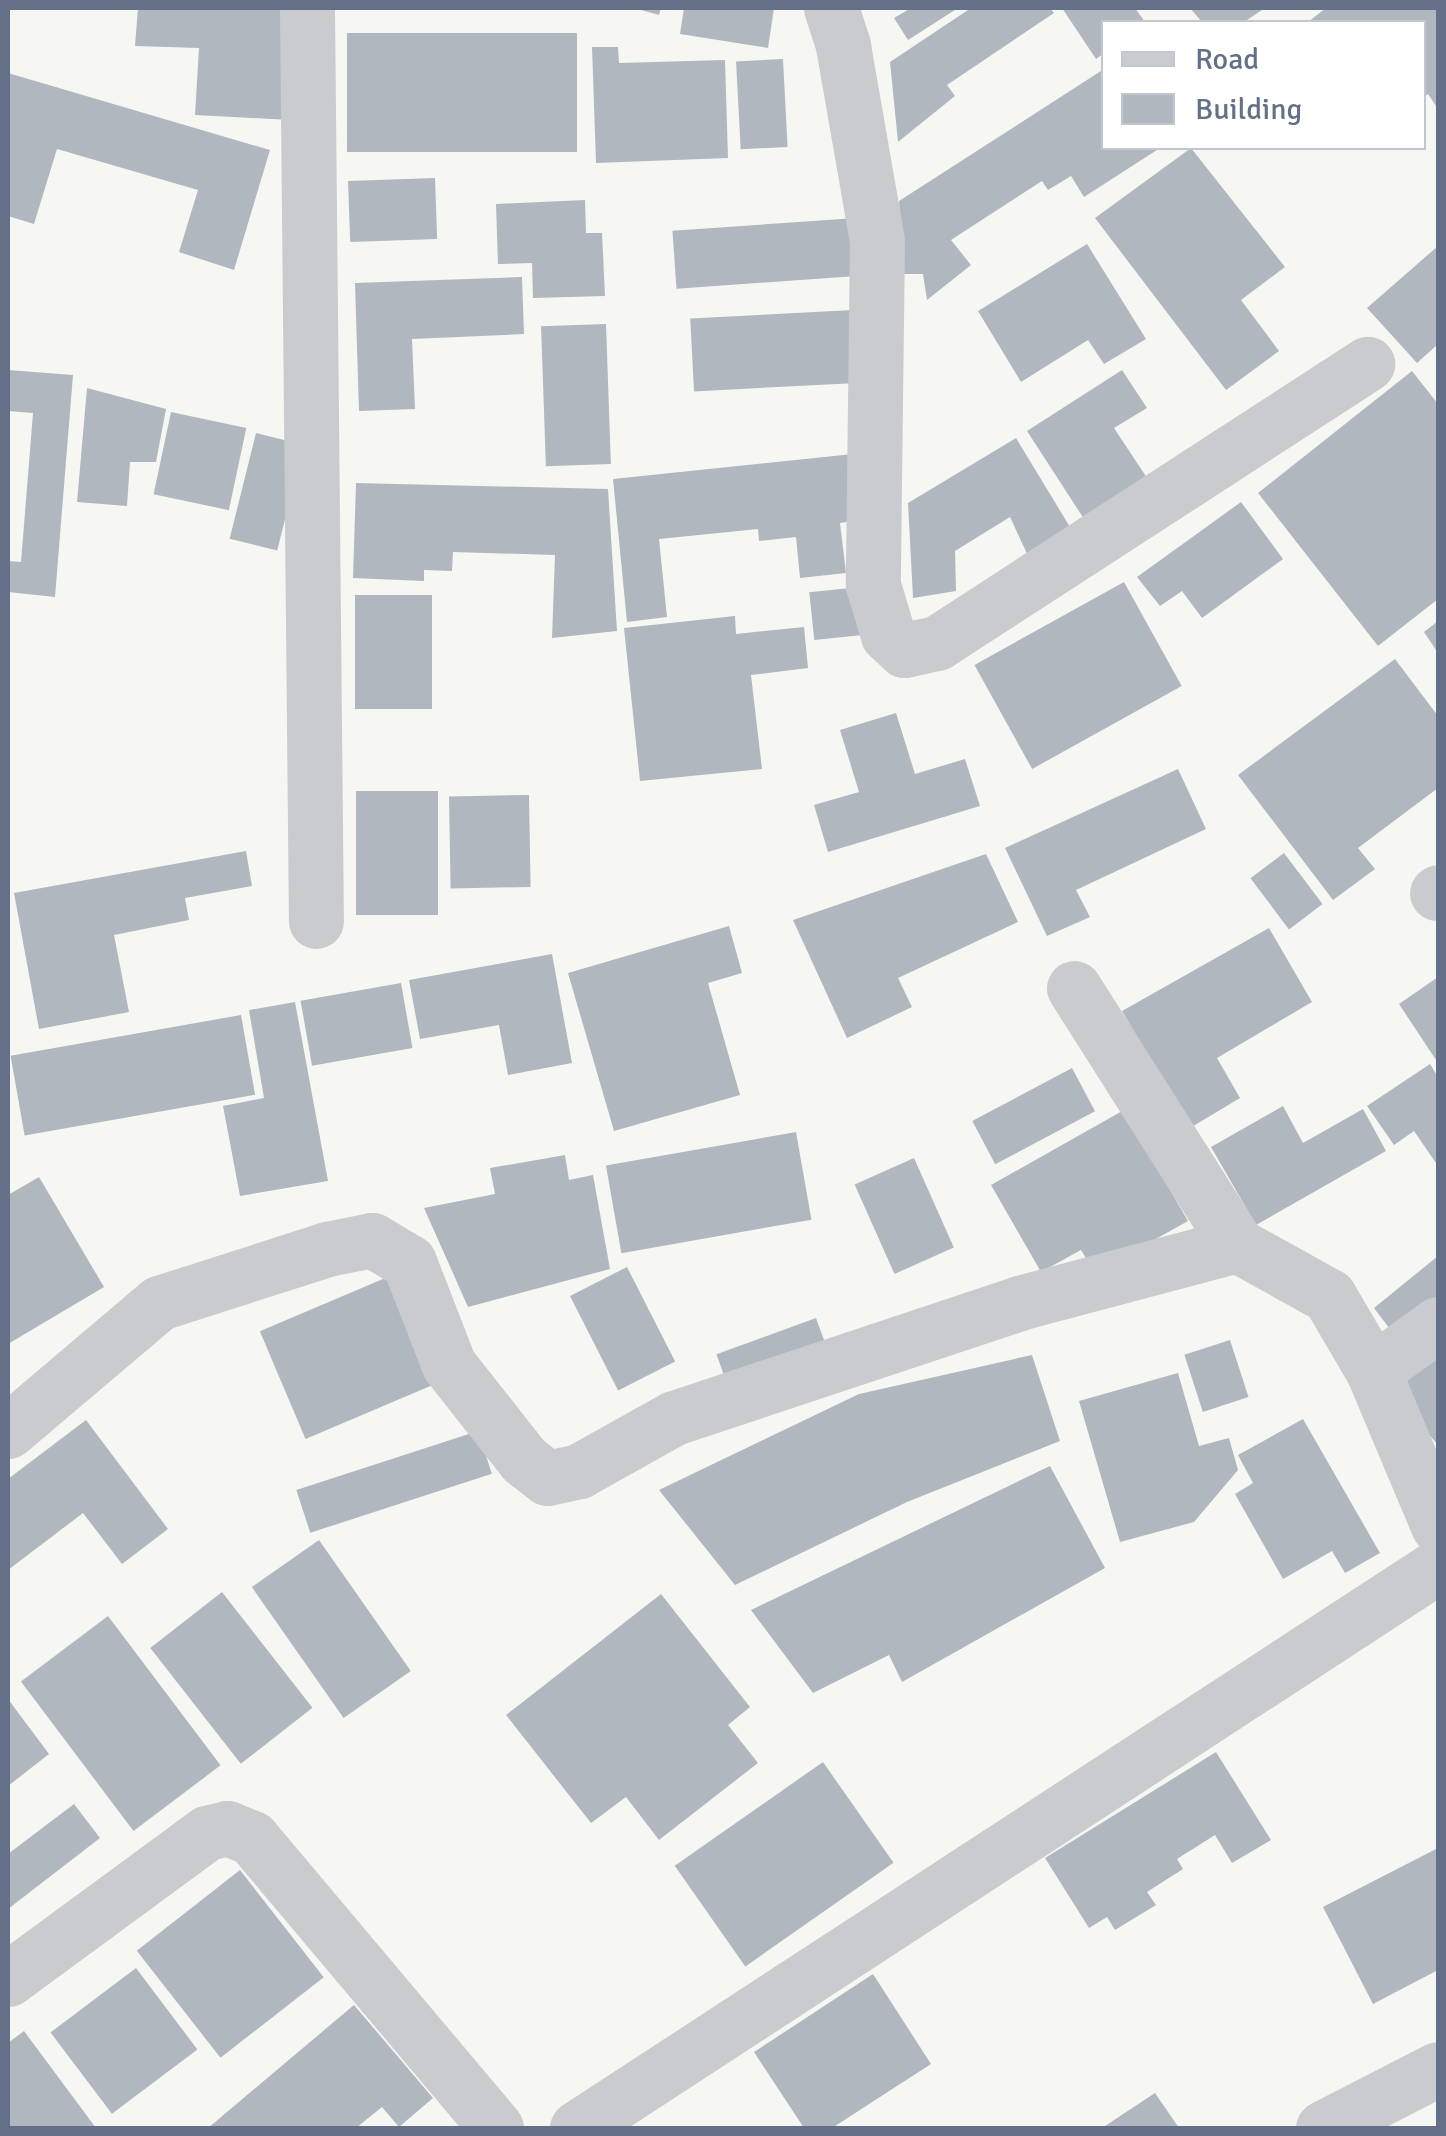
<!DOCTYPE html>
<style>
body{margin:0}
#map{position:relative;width:1446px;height:2136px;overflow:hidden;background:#f6f7f3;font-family:Signika,sans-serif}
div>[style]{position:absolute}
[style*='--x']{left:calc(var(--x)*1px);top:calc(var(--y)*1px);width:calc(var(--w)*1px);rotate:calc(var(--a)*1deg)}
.building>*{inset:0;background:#b1b7be;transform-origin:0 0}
.minor>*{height:55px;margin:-27.5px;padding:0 27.5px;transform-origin:27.5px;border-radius:27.5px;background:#c9cbcf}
span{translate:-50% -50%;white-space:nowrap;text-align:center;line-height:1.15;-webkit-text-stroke:10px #fff;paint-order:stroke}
.frame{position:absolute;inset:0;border:10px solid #647087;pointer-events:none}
.legend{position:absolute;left:1101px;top:20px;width:325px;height:130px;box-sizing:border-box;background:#fff;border:2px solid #c1c6cf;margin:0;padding:12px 18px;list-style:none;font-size:30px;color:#647087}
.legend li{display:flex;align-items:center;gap:20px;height:50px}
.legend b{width:50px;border:2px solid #c1c6cf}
</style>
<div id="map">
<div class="building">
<i style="clip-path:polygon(138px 8px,296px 8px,290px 120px,195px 115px,199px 48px,135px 46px)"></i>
<i style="clip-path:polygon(634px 8px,661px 8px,659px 15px)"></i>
<i style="clip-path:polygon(684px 8px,774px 8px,768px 48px,680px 34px)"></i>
<i style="clip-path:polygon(911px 8px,958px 8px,908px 40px,894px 18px)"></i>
<i style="clip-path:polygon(971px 8px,1050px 8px,1054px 13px,947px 85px,955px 96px,898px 142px,890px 62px)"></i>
<i style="clip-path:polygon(1062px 8px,1135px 8px,1145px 22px,1104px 22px,1104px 53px,1096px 59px)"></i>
<i style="clip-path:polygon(1190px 8px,1265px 8px,1244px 22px,1202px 22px)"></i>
<i style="clip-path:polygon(1326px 8px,1438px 8px,1438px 109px,1428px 94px,1424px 97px,1424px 22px,1308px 22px)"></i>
<i style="left:347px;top:33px;width:230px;height:119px"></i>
<i style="clip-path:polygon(592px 47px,618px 47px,619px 63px,725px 60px,728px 158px,596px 163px)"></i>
<i style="left:783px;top:59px;width:88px;height:47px;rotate:87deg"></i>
<i style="clip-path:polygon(1104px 69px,1104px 148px,1160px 148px,1084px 197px,1071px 176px,1048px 190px,1042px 181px,951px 240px,971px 265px,927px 300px,923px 274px,903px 274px,899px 201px)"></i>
<i style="clip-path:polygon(8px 73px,270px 150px,234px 270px,179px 252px,198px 190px,57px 149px,34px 224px,8px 216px)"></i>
<i style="clip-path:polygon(1191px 148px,1285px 267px,1241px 300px,1279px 351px,1226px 390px,1095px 218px)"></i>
<i style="left:435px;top:178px;width:61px;height:87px;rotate:88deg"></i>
<i style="clip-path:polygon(585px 200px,586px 233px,602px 233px,605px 296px,533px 298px,532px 263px,498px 264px,496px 204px)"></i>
<i style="left:856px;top:218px;width:58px;height:184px;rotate:86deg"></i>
<i style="clip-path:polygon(1087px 244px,1146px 339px,1104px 364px,1088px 340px,1021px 382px,978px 311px)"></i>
<i style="clip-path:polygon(1438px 246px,1438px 344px,1417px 363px,1367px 308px)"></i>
<i style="clip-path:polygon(522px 277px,524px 334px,412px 339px,415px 409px,359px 411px,355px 283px)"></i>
<i style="left:853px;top:310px;width:73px;height:163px;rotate:87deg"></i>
<i style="left:606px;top:324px;width:140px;height:65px;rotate:88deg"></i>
<i style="clip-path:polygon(8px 370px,73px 375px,55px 597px,8px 592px,8px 561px,21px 562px,33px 413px,8px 411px)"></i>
<i style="clip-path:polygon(1122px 370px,1147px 408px,1114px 428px,1149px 481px,1086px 522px,1027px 431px)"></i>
<i style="clip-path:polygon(1412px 371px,1438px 404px,1438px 599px,1378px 646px,1258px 493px)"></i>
<i style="clip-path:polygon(87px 388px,166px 409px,156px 462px,130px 462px,127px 506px,77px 502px)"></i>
<i style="left:171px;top:412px;width:77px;height:84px;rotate:12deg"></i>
<i style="left:256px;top:433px;width:49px;height:109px;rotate:14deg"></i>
<i style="clip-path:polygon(1016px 438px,1073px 532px,1029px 558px,1010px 517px,955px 551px,956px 591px,913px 598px,908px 503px)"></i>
<i style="clip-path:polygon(853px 454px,860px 520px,840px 523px,846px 573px,800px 578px,796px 537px,759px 541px,758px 529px,659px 539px,667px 617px,627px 622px,613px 479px)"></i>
<i style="clip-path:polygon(356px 483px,608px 489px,617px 631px,552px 638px,555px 555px,453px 552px,452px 571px,424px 570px,424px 581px,353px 578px)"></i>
<i style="clip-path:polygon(1241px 502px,1283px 559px,1202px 618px,1182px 591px,1160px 606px,1137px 577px)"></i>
<i style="left:1124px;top:582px;width:119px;height:171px;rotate:61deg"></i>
<i style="left:860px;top:587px;width:48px;height:51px;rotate:84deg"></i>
<i style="left:355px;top:595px;width:77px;height:114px"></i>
<i style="clip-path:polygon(735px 616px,736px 634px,804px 627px,808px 668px,751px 675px,762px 769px,640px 781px,624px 628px)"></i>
<i style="clip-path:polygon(1438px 621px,1438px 653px,1424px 632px)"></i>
<i style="clip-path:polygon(1395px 659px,1438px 716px,1438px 788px,1358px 848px,1375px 869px,1333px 900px,1238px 775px)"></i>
<i style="clip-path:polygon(896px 713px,915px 774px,965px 759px,980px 806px,828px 852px,814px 805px,859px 792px,840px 730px)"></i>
<i style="clip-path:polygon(1178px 769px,1206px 829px,1076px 890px,1090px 917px,1047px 936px,1005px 848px)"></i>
<i style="left:438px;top:791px;width:124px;height:82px;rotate:90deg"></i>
<i style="left:529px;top:795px;width:92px;height:80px;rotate:89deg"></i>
<i style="clip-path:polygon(246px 851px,252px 886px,185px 898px,189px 920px,114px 935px,129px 1012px,39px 1029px,14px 893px)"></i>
<i style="left:1284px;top:853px;width:64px;height:42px;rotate:53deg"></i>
<i style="clip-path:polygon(986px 854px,1018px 922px,898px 978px,912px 1007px,847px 1038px,793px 920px)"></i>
<i style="clip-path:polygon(729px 926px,742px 973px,708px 983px,740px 1095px,614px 1131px,568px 973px)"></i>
<i style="clip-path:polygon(1269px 928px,1312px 1002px,1217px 1058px,1240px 1098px,1190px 1128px,1122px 1011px)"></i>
<i style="clip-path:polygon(552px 954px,572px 1063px,508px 1075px,499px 1025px,420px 1039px,409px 980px)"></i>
<i style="clip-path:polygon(1438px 977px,1438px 1063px,1399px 1004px)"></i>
<i style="left:401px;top:983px;width:66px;height:102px;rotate:80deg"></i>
<i style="clip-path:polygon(295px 1002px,328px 1181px,240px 1196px,223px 1106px,264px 1098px,249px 1010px)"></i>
<i style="left:241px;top:1015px;width:81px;height:234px;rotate:80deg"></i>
<i style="clip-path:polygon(1430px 1064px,1438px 1077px,1438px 1166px,1414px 1131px,1394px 1145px,1367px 1106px)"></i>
<i style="left:1072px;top:1068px;width:49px;height:113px;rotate:62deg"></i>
<i style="clip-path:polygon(1283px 1106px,1303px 1143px,1363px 1109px,1386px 1151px,1256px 1225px,1211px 1147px)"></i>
<i style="clip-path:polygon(1124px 1110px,1188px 1221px,1095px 1273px,1081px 1250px,1041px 1272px,991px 1185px)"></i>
<i style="left:796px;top:1132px;width:89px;height:193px;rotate:80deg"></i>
<i style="clip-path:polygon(565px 1155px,569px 1180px,593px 1175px,610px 1269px,468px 1307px,424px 1208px,495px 1194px,490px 1168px)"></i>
<i style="left:914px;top:1158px;width:98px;height:65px;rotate:66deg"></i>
<i style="clip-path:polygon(39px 1177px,104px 1287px,8px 1344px,8px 1195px)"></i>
<i style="clip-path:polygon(1438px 1256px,1438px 1317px,1402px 1345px,1374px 1308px)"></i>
<i style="left:627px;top:1267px;width:106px;height:64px;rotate:63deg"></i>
<i style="left:397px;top:1273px;width:117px;height:149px;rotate:67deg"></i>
<i style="left:816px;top:1318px;width:41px;height:106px;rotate:70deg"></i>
<i style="left:1230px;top:1340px;width:60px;height:48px;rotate:72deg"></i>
<i style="clip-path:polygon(1438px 1347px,1438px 1445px,1388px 1387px)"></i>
<i style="clip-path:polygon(1032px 1355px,1060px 1441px,907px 1502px,735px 1585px,659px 1490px,859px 1394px)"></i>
<i style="clip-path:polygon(1178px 1373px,1199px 1446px,1229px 1438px,1238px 1470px,1194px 1522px,1120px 1542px,1079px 1401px)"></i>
<i style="clip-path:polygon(1303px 1419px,1380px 1553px,1345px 1573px,1332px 1551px,1283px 1579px,1235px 1494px,1253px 1483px,1238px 1455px)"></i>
<i style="clip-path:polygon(86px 1420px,168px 1529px,122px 1564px,83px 1513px,8px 1570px,8px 1479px)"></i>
<i style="left:478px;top:1431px;width:45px;height:191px;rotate:72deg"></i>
<i style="clip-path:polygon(1050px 1466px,1105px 1568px,902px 1682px,889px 1655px,813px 1693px,751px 1610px)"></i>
<i style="left:319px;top:1540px;width:160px;height:82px;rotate:55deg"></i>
<i style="left:222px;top:1592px;width:147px;height:91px;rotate:52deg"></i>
<i style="clip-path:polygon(661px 1594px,750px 1707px,728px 1725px,758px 1763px,659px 1840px,626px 1797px,591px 1823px,506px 1715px)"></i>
<i style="left:108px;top:1616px;width:187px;height:109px;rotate:53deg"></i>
<i style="clip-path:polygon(8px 1699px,49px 1754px,8px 1786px)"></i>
<i style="clip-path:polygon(1216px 1752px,1271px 1840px,1232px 1863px,1215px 1835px,1177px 1859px,1183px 1869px,1147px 1892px,1156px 1905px,1115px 1930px,1107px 1917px,1089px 1928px,1045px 1858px)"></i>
<i style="left:823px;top:1762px;width:123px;height:181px;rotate:55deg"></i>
<i style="clip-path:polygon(74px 1804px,100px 1838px,8px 1909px,8px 1854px)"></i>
<i style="clip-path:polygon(1438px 1848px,1438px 1970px,1373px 2004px,1323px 1907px)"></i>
<i style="left:240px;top:1870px;width:136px;height:131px;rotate:52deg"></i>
<i style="left:136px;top:1968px;width:102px;height:107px;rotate:53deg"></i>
<i style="clip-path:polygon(873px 1974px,931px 2064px,832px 2128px,804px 2128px,754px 2052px)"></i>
<i style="clip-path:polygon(354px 2005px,433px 2098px,399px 2127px,382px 2107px,356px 2128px,208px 2128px)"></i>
<i style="clip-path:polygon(24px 2031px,96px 2128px,8px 2128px,8px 2043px)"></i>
<i style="clip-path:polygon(1155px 2093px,1179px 2128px,1102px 2128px)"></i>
</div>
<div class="minor">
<i style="--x:307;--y:8;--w:913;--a:89.44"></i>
<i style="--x:831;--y:8;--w:40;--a:72"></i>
<i style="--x:843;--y:46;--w:197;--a:80.1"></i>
<i style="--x:877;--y:240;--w:345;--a:90.7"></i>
<i style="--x:873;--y:585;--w:52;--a:73.3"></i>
<i style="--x:888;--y:635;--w:22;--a:43"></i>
<i style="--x:904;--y:650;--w:34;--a:-12"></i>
<i style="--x:937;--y:643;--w:513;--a:-32.98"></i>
<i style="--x:1437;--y:893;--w:1;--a:-45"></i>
<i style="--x:1074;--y:988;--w:304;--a:57.6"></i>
<i style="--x:1373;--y:1371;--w:80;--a:-35.9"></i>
<i style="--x:8;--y:1431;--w:198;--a:-40.3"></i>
<i style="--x:159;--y:1303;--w:176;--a:-17.8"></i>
<i style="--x:327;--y:1249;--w:46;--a:-11.3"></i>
<i style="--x:372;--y:1240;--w:43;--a:30.7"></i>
<i style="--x:409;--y:1262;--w:110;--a:68.8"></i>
<i style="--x:449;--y:1365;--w:121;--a:51.7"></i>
<i style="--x:524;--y:1460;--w:29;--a:38"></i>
<i style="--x:547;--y:1478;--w:33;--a:-12"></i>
<i style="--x:579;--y:1471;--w:109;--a:-29.2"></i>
<i style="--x:674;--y:1418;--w:364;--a:-18.4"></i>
<i style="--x:1019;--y:1303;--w:226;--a:-14.9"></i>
<i style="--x:1237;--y:1245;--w:105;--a:29"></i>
<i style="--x:1329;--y:1296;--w:87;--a:59.6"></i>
<i style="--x:1373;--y:1371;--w:168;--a:67.2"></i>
<i style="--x:8;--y:1979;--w:247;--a:-36.3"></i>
<i style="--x:207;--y:1833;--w:21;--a:-14"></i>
<i style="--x:227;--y:1828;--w:27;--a:22"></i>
<i style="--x:252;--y:1838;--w:379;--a:49.9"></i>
<i style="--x:577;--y:2128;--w:1028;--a:-33.13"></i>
<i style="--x:1323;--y:2128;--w:129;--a:-27.2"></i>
</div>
<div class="frame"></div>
<ul class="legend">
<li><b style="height:12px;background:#c9cbcf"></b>Road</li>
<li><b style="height:28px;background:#b1b7be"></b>Building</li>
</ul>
</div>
